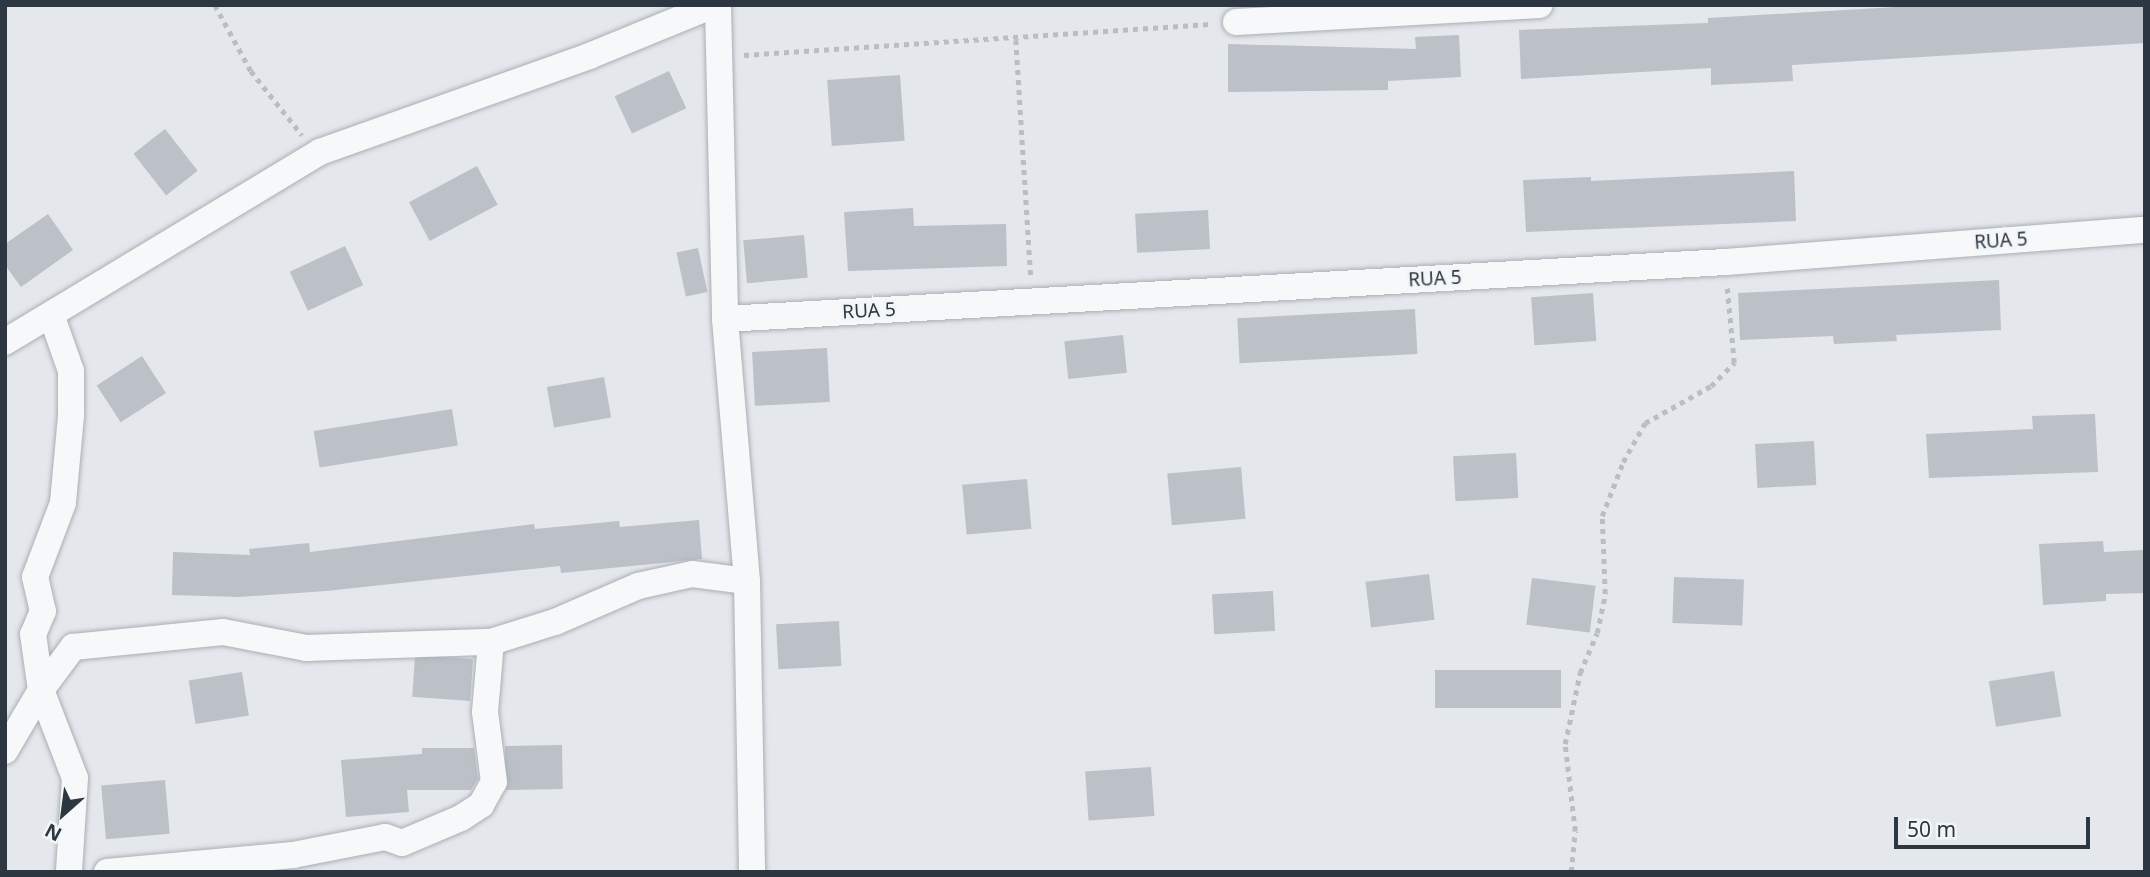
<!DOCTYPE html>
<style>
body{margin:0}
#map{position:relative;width:2150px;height:877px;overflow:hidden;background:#e4e7eb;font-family:"Noto Sans",sans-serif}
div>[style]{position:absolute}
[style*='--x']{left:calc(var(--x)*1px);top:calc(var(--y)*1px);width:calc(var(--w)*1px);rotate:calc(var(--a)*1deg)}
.building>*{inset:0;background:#bbc1c7;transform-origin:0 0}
.path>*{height:4.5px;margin-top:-2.25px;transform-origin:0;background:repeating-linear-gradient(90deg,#b9bec2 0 5px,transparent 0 10px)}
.roads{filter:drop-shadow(0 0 2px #a9afb5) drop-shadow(0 0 2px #a9afb5)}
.minor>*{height:26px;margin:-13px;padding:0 13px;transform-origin:13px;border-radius:13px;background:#f6f8f9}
span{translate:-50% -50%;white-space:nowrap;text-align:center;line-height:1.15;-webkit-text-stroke:6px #f3f6f8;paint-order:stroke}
.street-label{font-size:19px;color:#2c3742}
.frame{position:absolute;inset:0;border:7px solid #2c3742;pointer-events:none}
.north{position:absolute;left:28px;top:779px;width:70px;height:70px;-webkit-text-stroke:5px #f3f6f8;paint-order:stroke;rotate:208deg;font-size:19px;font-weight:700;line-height:28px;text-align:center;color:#2c3742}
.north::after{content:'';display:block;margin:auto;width:24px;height:32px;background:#2c3742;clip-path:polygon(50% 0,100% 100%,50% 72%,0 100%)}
.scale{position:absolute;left:1894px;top:817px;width:196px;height:32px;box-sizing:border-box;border:4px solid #2c3742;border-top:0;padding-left:9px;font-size:21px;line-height:24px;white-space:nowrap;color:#2c3742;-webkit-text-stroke:5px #f3f6f8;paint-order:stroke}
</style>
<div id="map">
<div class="building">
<i style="clip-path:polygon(1930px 5px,2145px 5px,2145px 43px,1792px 65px,1793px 81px,1711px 85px,1711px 68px,1521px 79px,1519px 30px,1708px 23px,1708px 18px)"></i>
<i style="clip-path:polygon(1459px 35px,1461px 77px,1388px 81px,1388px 90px,1228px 92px,1228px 44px,1416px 49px,1415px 37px)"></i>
<i style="left:669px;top:71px;width:41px;height:60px;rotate:65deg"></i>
<i style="left:900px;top:75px;width:66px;height:73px;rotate:86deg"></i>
<i style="left:165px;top:129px;width:53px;height:40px;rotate:52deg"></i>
<i style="left:477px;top:166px;width:44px;height:77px;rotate:62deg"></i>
<i style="clip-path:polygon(1794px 171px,1796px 221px,1526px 232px,1523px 180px,1591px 177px,1591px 181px)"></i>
<i style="clip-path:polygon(913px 208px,914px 226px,1006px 224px,1007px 266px,848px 271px,844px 212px)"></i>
<i style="left:1208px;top:210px;width:39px;height:73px;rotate:87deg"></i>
<i style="clip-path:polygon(48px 214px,73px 250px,21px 287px,5px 265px,5px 244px)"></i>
<i style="left:804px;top:235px;width:43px;height:61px;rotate:85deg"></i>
<i style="left:345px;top:246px;width:43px;height:61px;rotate:65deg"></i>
<i style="left:698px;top:248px;width:45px;height:22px;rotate:78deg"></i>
<i style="clip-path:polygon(1999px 280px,2001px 330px,1896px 335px,1897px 341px,1834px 344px,1833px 336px,1740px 340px,1738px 293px)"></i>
<i style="left:1593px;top:293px;width:48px;height:62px;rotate:86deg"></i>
<i style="left:1415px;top:309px;width:45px;height:178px;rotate:87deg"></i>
<i style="left:1123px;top:335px;width:38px;height:59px;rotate:84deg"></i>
<i style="left:827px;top:348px;width:54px;height:75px;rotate:87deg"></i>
<i style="left:142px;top:356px;width:44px;height:54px;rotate:57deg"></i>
<i style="left:604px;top:377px;width:41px;height:58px;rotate:80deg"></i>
<i style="left:452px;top:409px;width:37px;height:140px;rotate:81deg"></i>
<i style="clip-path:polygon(2095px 414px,2098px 472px,1929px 478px,1926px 434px,2033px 429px,2032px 416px)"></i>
<i style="left:1814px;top:441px;width:44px;height:59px;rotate:87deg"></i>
<i style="left:1516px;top:453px;width:45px;height:63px;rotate:87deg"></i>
<i style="left:1241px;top:467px;width:52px;height:74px;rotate:85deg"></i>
<i style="left:1027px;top:479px;width:50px;height:65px;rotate:85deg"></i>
<i style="clip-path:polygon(699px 520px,702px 559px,561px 573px,560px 566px,326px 591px,239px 597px,172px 595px,173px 552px,250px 555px,249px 549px,309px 543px,310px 552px,534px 524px,535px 529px,619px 521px,620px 527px)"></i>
<i style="clip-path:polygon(2103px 541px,2104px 552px,2145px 550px,2145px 593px,2106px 594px,2106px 601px,2043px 605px,2039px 544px)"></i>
<i style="left:1429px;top:574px;width:46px;height:64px;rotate:83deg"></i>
<i style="left:1674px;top:577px;width:70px;height:46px;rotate:2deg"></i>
<i style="left:1532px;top:578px;width:64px;height:47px;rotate:7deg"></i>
<i style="left:1273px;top:591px;width:40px;height:61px;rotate:87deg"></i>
<i style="left:839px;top:621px;width:45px;height:63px;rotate:87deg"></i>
<i style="left:473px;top:659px;width:42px;height:58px;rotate:94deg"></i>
<i style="left:1435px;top:670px;width:126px;height:38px"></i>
<i style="left:2054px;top:671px;width:46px;height:66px;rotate:81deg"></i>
<i style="left:242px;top:672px;width:44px;height:54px;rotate:81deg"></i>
<i style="left:562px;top:745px;width:44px;height:57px;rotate:89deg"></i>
<i style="clip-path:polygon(422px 748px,474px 748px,478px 779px,471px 790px,407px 790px,409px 812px,346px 817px,341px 760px,422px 754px)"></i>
<i style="left:1151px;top:767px;width:49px;height:66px;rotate:86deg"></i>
<i style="left:165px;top:780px;width:54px;height:64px;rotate:85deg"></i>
</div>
<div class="path">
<i style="--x:215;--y:5;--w:75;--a:61.4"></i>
<i style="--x:251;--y:71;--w:82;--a:51.4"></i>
<i style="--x:1016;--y:40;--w:237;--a:86.4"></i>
<i style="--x:744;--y:55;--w:470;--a:-3.8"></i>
<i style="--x:1571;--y:872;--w:41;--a:-84.4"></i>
<i style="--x:1575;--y:831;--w:88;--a:-96.6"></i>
<i style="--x:1565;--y:744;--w:73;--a:-78.1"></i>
<i style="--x:1580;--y:673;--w:43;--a:-67"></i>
<i style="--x:1597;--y:633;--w:40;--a:-78"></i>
<i style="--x:1605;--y:594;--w:78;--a:-92.2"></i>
<i style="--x:1602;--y:516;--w:58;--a:-68.7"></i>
<i style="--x:1623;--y:462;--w:45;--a:-60.6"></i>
<i style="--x:1645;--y:423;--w:76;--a:-29.3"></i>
<i style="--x:1711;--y:386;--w:33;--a:-45"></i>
<i style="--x:1734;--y:363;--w:75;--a:-95.3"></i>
</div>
<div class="roads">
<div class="minor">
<i style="--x:718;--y:5;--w:314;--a:88.7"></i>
<i style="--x:725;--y:319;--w:263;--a:85.2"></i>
<i style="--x:747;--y:581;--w:291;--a:89"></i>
<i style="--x:1236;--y:22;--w:304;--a:-3.2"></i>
<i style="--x:52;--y:317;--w:57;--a:70.6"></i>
<i style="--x:71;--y:371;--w:45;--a:90"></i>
<i style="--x:71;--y:416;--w:87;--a:95.3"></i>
<i style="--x:63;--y:503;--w:79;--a:110.7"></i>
<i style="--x:35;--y:577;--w:35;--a:77"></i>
<i style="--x:43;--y:611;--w:25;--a:113"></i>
<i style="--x:33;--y:634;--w:57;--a:81.9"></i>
<i style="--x:41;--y:690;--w:94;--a:68.9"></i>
<i style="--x:75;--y:778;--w:94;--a:93.7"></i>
<i style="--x:725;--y:319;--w:1003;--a:-3.26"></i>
<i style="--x:1726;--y:262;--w:420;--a:-4.4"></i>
<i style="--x:5;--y:342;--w:368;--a:-31.1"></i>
<i style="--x:320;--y:152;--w:286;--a:-19.6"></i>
<i style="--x:589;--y:56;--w:135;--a:-22.2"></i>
<i style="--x:5;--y:751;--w:71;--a:-59.5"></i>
<i style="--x:41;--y:690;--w:54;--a:-53.3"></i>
<i style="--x:73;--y:647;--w:151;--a:-5.7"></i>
<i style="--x:223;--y:632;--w:85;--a:10.9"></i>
<i style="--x:306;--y:648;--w:185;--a:-1.9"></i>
<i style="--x:491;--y:642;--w:67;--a:-17.4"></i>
<i style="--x:555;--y:622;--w:90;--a:-23.4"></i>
<i style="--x:638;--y:586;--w:55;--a:-12.5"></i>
<i style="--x:692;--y:574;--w:55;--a:7.3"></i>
<i style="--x:107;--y:872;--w:187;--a:-5.2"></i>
<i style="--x:293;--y:855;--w:94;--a:-11.1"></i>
<i style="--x:385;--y:837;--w:18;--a:19"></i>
<i style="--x:402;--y:843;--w:64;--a:-23"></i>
<i style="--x:461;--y:818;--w:24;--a:-33"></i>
<i style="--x:481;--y:805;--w:26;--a:-61"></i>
<i style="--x:494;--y:782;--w:71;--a:-97.3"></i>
<i style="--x:485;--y:712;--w:70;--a:-85.1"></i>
</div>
</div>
<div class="street-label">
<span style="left:2001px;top:241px;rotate:-4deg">RUA 5</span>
<span style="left:1435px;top:279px;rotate:-3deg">RUA 5</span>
<span style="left:869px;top:311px;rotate:-3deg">RUA 5</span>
</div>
<div class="frame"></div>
<div class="north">N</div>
<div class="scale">50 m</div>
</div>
